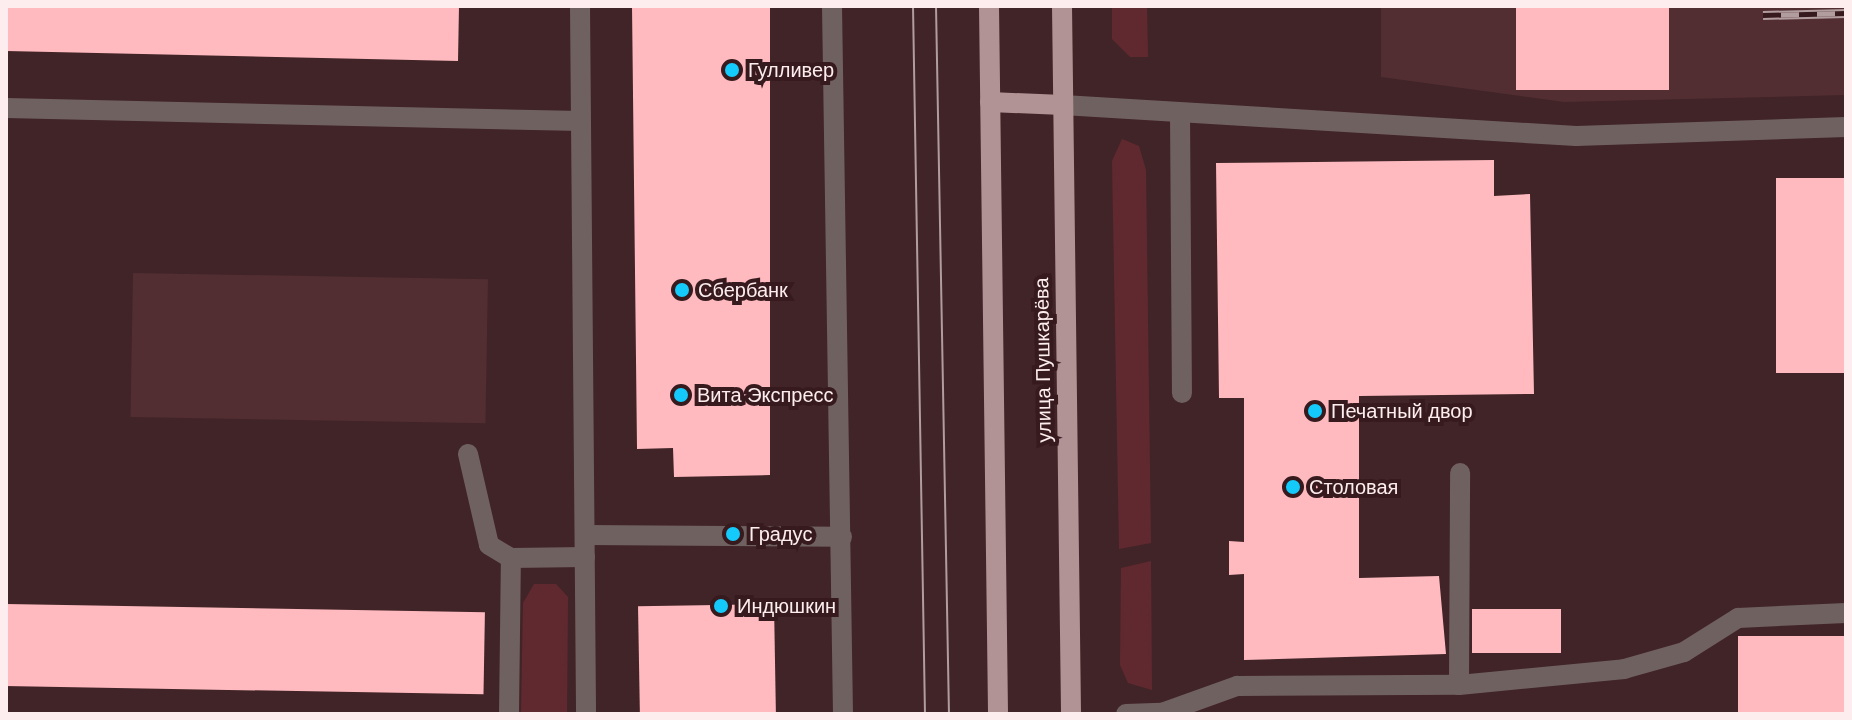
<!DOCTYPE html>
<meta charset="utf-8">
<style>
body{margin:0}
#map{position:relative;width:1852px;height:720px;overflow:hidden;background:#412427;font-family:Helvetica,sans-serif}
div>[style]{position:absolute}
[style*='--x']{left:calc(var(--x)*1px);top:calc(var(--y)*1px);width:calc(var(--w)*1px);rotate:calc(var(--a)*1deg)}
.built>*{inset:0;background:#522e32;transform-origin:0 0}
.green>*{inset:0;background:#602930}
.building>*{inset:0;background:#ffbabf;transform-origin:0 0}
.service>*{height:20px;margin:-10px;padding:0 10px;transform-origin:10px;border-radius:10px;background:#706161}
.minor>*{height:20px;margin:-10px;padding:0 10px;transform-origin:10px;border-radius:10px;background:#706161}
.primary>*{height:20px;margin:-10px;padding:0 10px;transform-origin:10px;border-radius:10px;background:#b19395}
.tram>*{height:2px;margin:-1px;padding:0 1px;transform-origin:1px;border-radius:1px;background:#b19c9e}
.rail>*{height:9px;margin-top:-4.5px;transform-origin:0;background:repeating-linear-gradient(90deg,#361a1d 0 18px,#b19c9e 0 36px);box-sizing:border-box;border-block:2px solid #b19c9e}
.dots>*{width:22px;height:22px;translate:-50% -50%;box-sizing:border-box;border:4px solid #361a1d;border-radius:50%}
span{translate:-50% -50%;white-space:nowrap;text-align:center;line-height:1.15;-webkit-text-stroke:8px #361a1d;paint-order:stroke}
.poi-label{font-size:20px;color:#fdedee}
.left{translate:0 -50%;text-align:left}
.street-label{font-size:20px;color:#fdedee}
.frame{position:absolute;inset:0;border:8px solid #fdedee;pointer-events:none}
</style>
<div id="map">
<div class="built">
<i style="clip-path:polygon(1381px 6px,1846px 6px,1846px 95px,1564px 102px,1381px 77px)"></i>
<i style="left:133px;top:273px;width:355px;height:144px;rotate:1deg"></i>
</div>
<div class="green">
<i style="clip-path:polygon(1112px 6px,1147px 6px,1148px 57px,1130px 57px,1112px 39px)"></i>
<i style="clip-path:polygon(1122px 139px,1139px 146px,1146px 170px,1151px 543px,1119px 549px,1112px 161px)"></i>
<i style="clip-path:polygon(1151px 561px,1152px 690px,1128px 683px,1120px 665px,1121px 568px)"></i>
<i style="clip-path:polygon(534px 584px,556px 584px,568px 597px,567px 714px,521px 714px,523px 603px)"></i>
</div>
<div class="building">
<i style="clip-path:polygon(6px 6px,459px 6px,458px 61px,6px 51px)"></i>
<i style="clip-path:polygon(632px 6px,770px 6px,770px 475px,674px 477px,673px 448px,637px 449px)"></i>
<i style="left:1516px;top:6px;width:153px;height:84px"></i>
<i style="clip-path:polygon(1494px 160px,1494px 196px,1530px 194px,1534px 394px,1359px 396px,1359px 578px,1439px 576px,1446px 654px,1244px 660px,1244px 574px,1229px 575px,1229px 541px,1244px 542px,1244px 398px,1219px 398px,1216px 163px)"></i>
<i style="left:1846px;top:178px;width:195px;height:70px;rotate:90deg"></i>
<i style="left:6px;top:604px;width:479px;height:82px;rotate:1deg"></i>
<i style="left:774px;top:604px;width:110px;height:136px;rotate:89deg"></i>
<i style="left:1561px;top:609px;width:44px;height:89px;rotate:90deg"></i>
<i style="left:1846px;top:636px;width:78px;height:108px;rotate:90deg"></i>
</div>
<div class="service">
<i style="--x:580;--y:6;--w:708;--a:89.51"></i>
<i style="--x:1063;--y:105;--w:514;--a:3.46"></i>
<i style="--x:1576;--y:136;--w:270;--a:-1.9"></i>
<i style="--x:6;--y:108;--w:575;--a:1.3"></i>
<i style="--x:1180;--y:114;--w:279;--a:89.6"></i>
<i style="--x:468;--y:454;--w:93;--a:77"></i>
<i style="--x:489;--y:545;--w:26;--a:31"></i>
<i style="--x:511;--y:558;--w:74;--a:-0.8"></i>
<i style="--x:585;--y:535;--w:257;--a:0.4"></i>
<i style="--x:1459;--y:685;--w:212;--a:-89.7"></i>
<i style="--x:509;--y:714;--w:156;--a:-89.3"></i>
<i style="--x:1126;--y:714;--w:36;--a:-2"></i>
<i style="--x:1162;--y:713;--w:80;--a:-19.8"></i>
<i style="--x:1237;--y:686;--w:222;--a:-0.3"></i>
<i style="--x:1459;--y:685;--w:166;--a:-5.5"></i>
<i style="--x:1624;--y:669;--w:62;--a:-15.8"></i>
<i style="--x:1684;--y:652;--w:64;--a:-32.2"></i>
<i style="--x:1738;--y:618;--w:108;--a:-2.7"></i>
</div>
<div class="minor">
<i style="--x:832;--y:6;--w:708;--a:89.11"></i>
</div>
<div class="primary">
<i style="--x:989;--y:6;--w:708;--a:89.27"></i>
<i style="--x:1062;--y:6;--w:708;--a:89.27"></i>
<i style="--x:990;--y:102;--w:73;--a:2.4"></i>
</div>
<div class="tram">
<i style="--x:913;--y:6;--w:708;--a:89.03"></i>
<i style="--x:936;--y:6;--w:708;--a:88.95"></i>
</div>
<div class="rail">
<i style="--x:1763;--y:15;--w:83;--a:-1.4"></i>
</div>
<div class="dots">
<i style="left:732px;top:70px;background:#14cafb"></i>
<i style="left:682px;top:290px;background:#14cafb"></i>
<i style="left:681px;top:395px;background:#14cafb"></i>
<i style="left:1315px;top:411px;background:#14cafb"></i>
<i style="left:1293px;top:487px;background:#14cafb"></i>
<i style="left:733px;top:534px;background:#14cafb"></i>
<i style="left:721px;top:606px;background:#14cafb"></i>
</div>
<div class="poi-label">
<span class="left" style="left:748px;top:70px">Гулливер</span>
<span class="left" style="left:698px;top:290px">Сбербанк</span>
<span class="left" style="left:697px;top:395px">Вита Экспресс</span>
<span class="left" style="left:1331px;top:411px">Печатный двор</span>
<span class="left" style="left:1309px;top:487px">Столовая</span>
<span class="left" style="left:749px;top:534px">Градус</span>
<span class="left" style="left:737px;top:606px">Индюшкин</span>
</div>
<div class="street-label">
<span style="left:1043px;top:360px;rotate:-91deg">улица Пушкарёва</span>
</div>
<div class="frame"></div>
</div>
